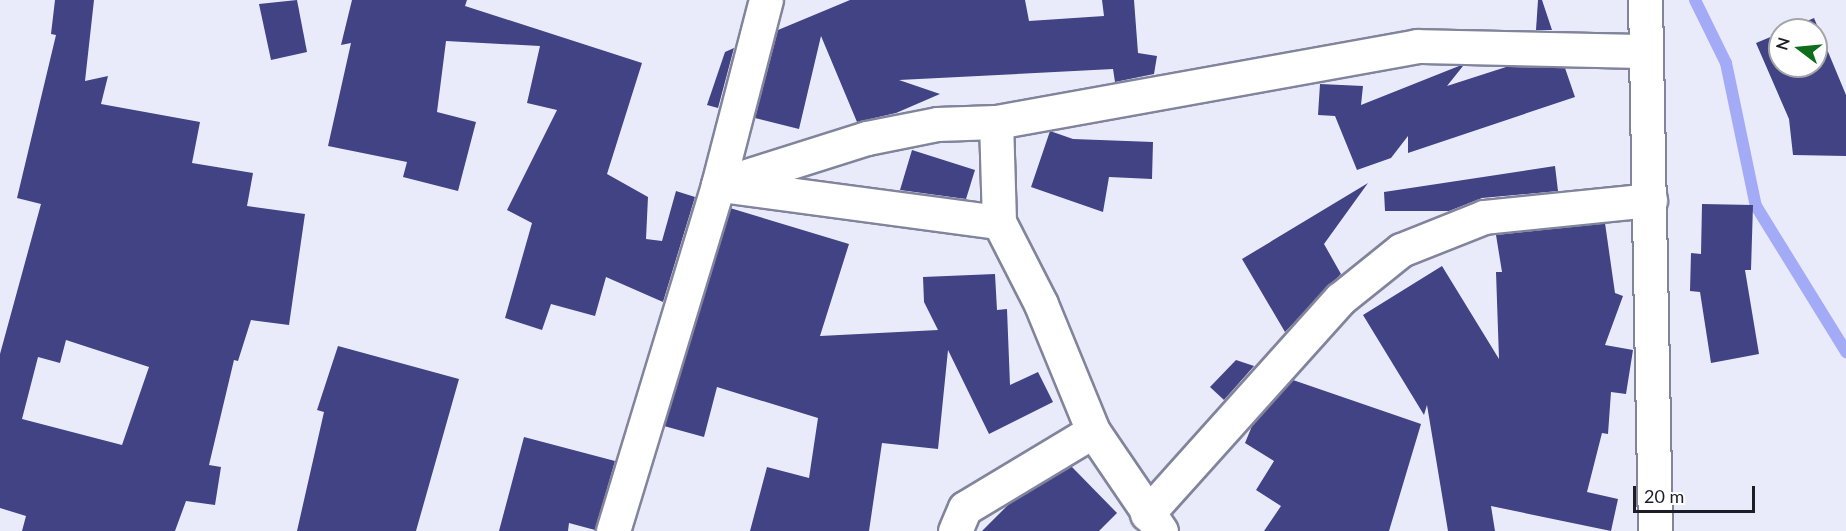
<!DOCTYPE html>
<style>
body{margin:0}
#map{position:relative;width:1846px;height:531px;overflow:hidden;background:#e9ebfb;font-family:Lato,sans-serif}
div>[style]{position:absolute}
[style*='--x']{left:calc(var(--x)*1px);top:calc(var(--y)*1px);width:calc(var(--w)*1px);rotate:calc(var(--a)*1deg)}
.stream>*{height:12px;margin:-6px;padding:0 6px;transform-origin:6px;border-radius:6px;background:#a4abf6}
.building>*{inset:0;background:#414384}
.roads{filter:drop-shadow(2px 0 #81849b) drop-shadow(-2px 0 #81849b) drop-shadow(0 2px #81849b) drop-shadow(0 -2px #81849b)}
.minor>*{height:33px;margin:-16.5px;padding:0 16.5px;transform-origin:16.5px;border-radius:16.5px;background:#fff}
span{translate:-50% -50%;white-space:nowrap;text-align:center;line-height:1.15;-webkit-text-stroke:6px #fff;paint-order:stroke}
.north{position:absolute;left:1768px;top:18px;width:60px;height:60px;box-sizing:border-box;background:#fff;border:2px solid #a4a5a8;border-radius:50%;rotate:286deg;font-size:16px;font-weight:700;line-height:24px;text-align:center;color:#1c1d26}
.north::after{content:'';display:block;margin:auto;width:21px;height:27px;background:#0d6d1a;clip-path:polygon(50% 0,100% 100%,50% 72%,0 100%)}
.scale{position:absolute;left:1633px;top:486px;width:122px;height:27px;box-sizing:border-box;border:3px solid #1c1d26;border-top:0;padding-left:8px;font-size:18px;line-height:21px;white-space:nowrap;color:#1c1d26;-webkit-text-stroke:4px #fff;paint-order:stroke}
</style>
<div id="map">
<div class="stream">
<div style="--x:1695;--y:0;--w:70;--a:63.8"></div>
<div style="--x:1726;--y:63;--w:146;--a:78.2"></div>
<div style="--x:1756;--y:206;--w:172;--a:58.3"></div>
</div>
<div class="building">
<div style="clip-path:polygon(evenodd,55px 0,94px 0,85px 81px,108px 76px,101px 104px,200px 122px,192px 163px,253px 173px,247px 206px,305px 214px,289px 325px,251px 320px,238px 361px,234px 360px,209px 465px,221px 467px,215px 505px,186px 501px,175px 531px,22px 531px,26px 516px,0 508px,0 354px,41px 204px,17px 198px,56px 35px,51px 34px,55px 0,66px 340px,149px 367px,122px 445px,22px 419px,38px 357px,60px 363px,66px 340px)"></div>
<div style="clip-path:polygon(297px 0,307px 52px,271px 60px,259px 4px)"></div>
<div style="clip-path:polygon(352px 0,467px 0,465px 6px,642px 63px,607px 174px,648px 197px,646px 239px,662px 241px,676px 191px,695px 197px,663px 302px,606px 277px,595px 316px,551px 304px,542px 330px,505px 318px,532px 223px,507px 210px,557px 110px,527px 103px,540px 46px,446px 41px,437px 112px,476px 122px,458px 191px,403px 177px,407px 162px,328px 146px,351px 43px,341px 45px)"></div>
<div style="clip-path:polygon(850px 0,1025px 0,1029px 21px,1104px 16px,1102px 0,1134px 0,1138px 53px,1157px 56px,1154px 74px,1115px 82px,1113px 69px,899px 80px,940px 94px,896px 113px,857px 122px,821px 36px,799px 129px,755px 118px,778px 30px)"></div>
<div style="clip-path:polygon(1538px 0,1542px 0,1552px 30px,1536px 30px)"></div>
<div style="clip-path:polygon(1814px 18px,1846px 95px,1846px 156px,1793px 155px,1789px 119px,1756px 43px,1780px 33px,1780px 66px,1816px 66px,1816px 30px,1786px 30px)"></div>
<div style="clip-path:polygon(734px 48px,718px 108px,707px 105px,725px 52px)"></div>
<div style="clip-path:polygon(1459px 66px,1463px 66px,1447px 86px,1506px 67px,1565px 68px,1575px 97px,1408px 153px,1408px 136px,1391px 158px,1357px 170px,1335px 116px,1318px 115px,1320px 84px,1363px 86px,1361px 105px)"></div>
<div style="clip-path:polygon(1050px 131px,1073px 139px,1153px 142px,1152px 179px,1109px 177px,1103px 212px,1031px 187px)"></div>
<div style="clip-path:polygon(912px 150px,975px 170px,966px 199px,900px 190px)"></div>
<div style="clip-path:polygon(1555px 166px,1558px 191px,1482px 198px,1449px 211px,1385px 211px,1384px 192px)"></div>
<div style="clip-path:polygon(1368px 183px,1324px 244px,1341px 274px,1285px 332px,1242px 259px)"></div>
<div style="clip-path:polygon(1702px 204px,1753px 205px,1751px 270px,1745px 270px,1759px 354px,1711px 363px,1700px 292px,1690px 291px,1691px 253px,1701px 254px)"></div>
<div style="clip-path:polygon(730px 208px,849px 244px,820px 336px,938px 330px,924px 302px,923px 277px,995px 274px,997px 310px,1007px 309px,1010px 385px,1038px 372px,1053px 402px,989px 434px,948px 350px,938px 449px,882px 443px,869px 531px,750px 531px,767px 467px,809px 478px,818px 418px,717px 387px,704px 437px,664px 426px)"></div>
<div style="clip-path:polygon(1605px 223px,1615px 293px,1623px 296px,1605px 345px,1633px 350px,1626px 394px,1611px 392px,1608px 434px,1602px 433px,1587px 492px,1618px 499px,1611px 531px,1491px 506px,1495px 531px,1448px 531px,1427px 405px,1424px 415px,1363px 315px,1442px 266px,1499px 359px,1496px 272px,1502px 272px,1496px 235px)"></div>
<div style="clip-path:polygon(338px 346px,459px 379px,416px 531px,297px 531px,324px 412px,317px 410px)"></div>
<div style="clip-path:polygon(1236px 360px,1254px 366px,1224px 400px,1210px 387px)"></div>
<div style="clip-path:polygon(1293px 380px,1421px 424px,1389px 531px,1264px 531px,1281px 506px,1256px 490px,1274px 461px,1245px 443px,1252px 426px)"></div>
<div style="clip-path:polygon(524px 437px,615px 461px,595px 530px,569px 523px,568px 531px,499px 531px)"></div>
<div style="clip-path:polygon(1071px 466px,1117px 513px,1099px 531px,982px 531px,1011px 502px)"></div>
</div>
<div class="roads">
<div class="minor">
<div style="--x:1645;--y:0;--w:531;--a:88.92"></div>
<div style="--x:718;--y:185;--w:156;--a:-17.5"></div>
<div style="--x:867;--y:138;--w:71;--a:-11.3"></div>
<div style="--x:937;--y:124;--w:59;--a:-1.9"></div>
<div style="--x:728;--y:186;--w:273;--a:7.6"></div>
<div style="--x:1147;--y:514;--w:289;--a:-48.1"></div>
<div style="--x:1340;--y:299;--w:78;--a:-38.8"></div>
<div style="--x:1401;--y:250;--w:89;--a:-21.7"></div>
<div style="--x:1484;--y:217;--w:167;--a:-5.8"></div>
<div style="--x:613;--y:531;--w:362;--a:-73.1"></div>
<div style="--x:718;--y:185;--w:191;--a:-75.5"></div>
<div style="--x:955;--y:531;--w:25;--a:-67"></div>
<div style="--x:965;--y:508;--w:149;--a:-31"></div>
<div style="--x:1161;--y:531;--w:121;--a:-124.2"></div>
<div style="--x:1093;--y:431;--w:137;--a:-112.3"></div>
<div style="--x:1041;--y:304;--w:92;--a:-117.1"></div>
<div style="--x:999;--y:222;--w:100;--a:-91.7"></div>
<div style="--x:996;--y:122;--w:428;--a:-10.2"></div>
<div style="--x:1417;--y:46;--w:229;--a:1.3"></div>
</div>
</div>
<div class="north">N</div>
<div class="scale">20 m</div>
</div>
